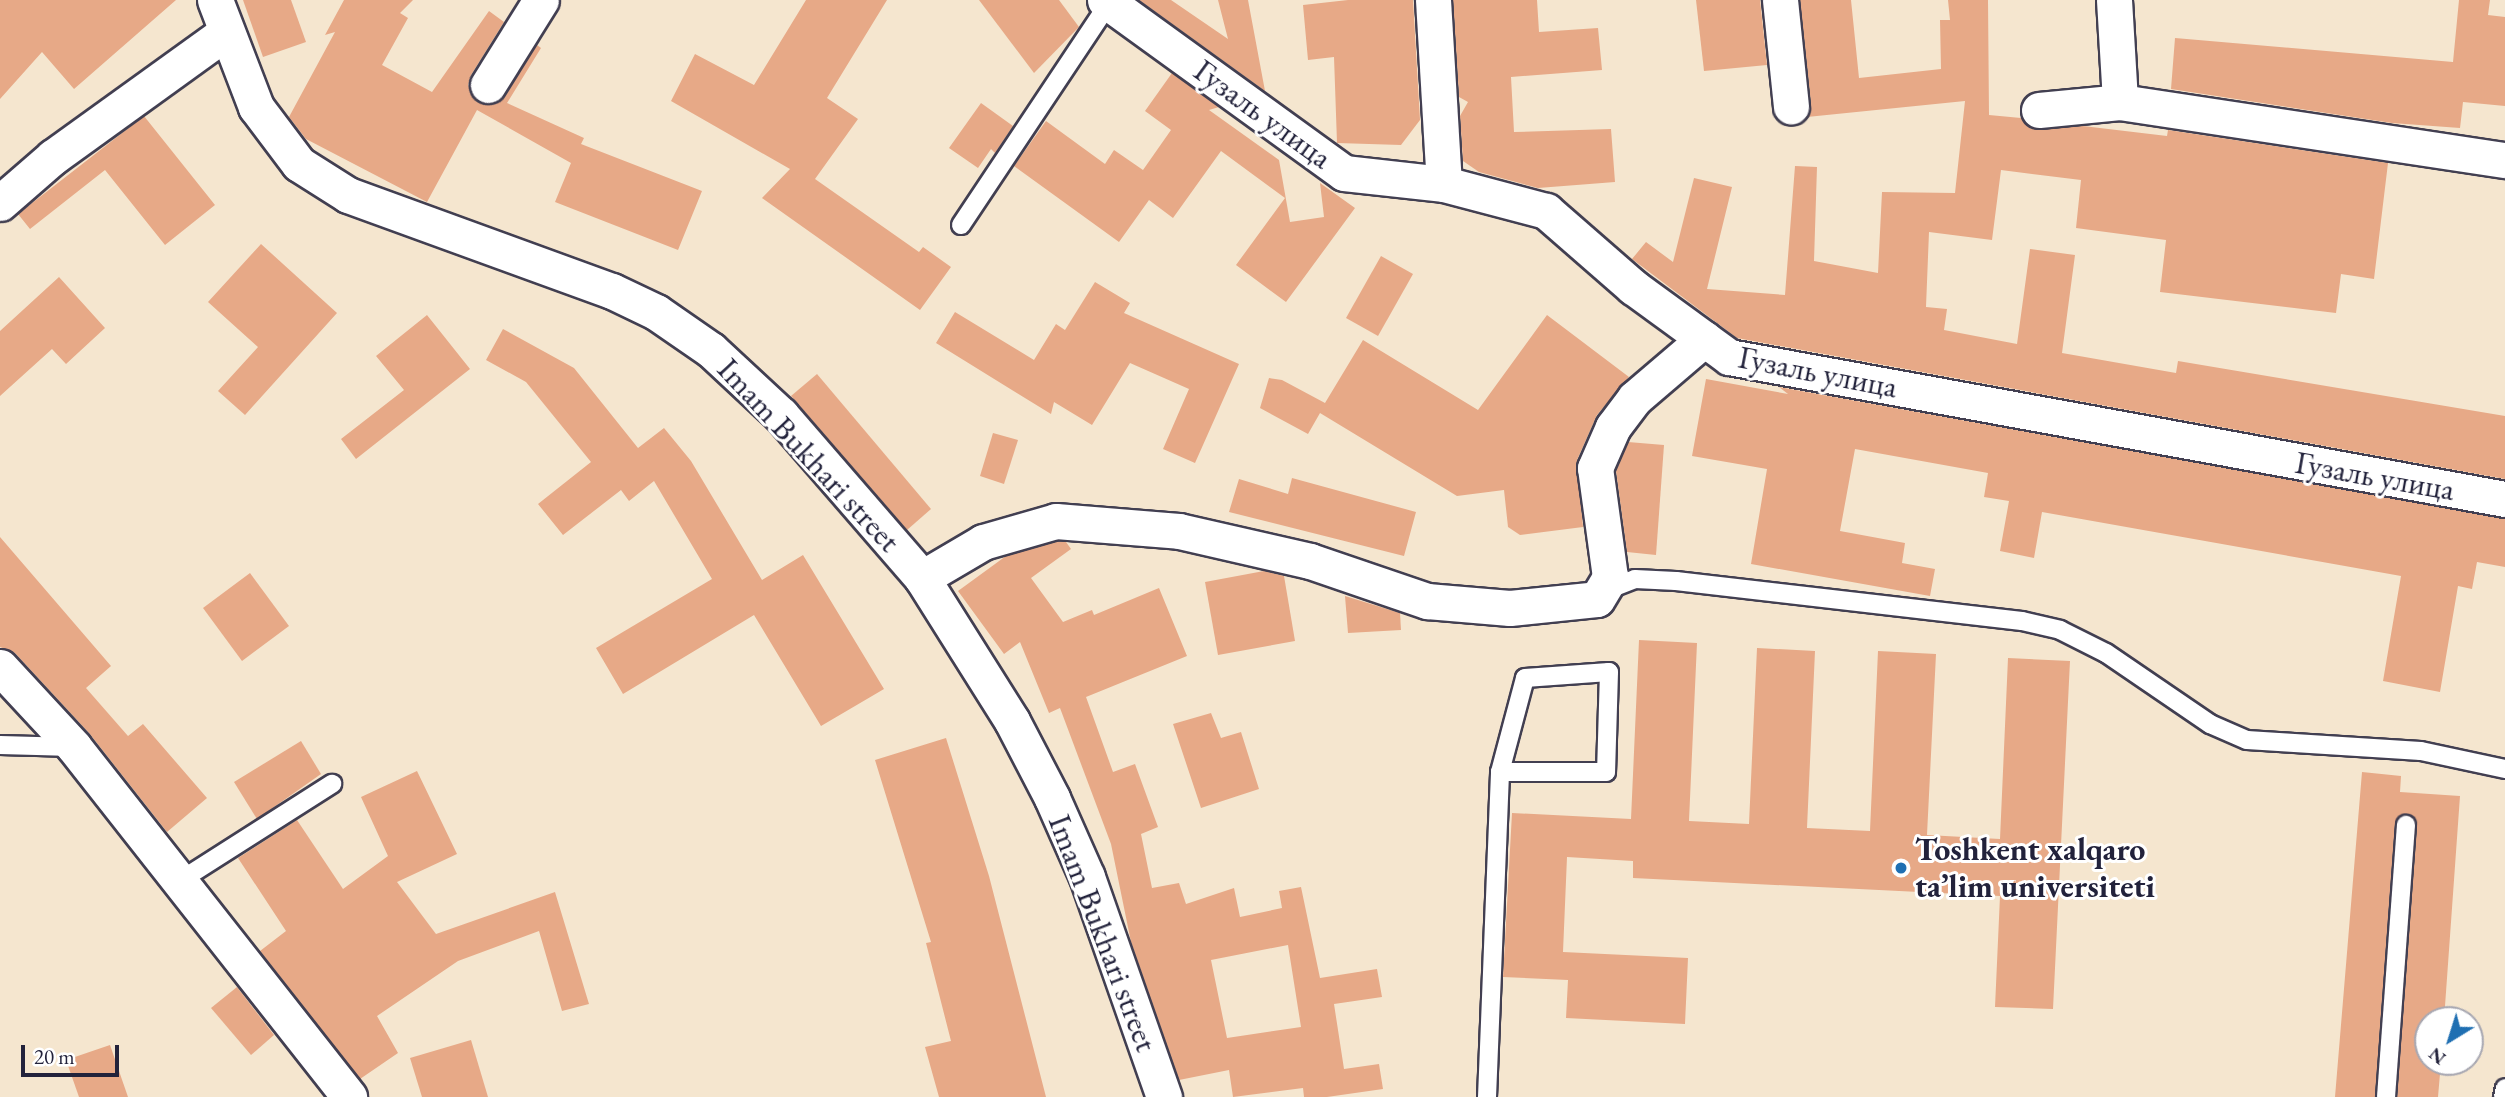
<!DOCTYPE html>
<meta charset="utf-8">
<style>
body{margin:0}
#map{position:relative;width:2505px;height:1097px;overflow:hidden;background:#f5e6cf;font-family:"EB Garamond",serif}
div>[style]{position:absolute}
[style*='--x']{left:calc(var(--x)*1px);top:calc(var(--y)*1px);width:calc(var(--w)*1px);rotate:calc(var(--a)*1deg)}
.building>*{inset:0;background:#e7a987}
.roads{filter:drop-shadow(2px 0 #423f51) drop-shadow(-2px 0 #423f51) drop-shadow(0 2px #423f51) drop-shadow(0 -2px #423f51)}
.service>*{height:18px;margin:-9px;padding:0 9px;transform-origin:9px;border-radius:9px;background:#fff}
.minor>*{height:35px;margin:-17.5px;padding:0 17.5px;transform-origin:17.5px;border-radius:17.5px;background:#fff}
.dots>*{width:19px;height:19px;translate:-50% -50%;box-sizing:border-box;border:4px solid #fff;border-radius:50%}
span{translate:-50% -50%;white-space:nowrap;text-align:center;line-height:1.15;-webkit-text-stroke:6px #fff;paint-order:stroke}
.street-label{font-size:32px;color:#22223b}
.poi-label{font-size:32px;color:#22223b;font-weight:700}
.left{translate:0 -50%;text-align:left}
.north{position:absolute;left:2414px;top:1006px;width:70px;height:70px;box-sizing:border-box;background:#fff;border:2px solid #a7a7b1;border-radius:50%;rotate:218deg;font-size:19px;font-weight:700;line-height:28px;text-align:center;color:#22223b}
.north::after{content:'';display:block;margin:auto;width:24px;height:32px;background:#1f6fb2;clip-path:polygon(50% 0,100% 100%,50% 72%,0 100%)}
.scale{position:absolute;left:21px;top:1045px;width:98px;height:32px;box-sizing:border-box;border:4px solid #22223b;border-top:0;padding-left:9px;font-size:21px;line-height:24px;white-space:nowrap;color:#22223b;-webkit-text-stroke:5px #fff;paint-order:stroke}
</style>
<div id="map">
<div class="building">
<div style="clip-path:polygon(0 0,176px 0,74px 89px,42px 52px,0 99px)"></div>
<div style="clip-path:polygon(243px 0,291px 0,306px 42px,263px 57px)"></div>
<div style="clip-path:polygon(344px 0,413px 0,400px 13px,408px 18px,382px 65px,432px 92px,489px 11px,504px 22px,471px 75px,468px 85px,477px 102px,498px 102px,537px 45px,541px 48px,507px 103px,584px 138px,581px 144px,702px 191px,678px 250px,555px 202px,571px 163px,477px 110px,427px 202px,306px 139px,289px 117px,335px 32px,325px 35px)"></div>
<div style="clip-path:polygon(806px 0,887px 0,827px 98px,858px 119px,815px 179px,919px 252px,923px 247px,951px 267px,920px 310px,762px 198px,790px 169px,671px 101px,695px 54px,754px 85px)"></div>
<div style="clip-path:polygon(979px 0,1059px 0,1079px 27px,1034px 73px)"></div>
<div style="clip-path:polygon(1139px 0,1171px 0,1228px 39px,1218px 0,1248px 0,1265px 91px)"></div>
<div style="clip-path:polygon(1348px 0,1413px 0,1420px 120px,1401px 145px,1337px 143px,1334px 57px,1308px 60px,1303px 5px)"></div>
<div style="clip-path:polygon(1453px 0,1537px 0,1539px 32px,1598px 28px,1602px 70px,1511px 77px,1514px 132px,1611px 129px,1615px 182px,1538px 188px,1479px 172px,1463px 161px,1460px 116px,1468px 102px,1459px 97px)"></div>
<div style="clip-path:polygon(1696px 0,1760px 0,1767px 65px,1704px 71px)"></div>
<div style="clip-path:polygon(1800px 0,1851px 0,1859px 78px,1941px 69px,1940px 20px,1950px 20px,1948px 0,1988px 0,1989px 115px,2021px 118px,2031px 129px,2083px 126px,2167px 136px,2168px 130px,2388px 163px,2374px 279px,2341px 274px,2336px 313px,2160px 292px,2166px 240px,2076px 228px,2081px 180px,2001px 170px,1992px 240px,1929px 232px,1926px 307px,1947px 309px,1944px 330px,2017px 344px,2030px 249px,2075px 255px,2062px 353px,2176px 373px,2178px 361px,2505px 416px,2505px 479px,1737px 338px,1632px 259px,1646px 242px,1673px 262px,1694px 178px,1732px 187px,1707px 289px,1785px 295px,1795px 166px,1817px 167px,1814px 261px,1878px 273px,1882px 192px,1955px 193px,1965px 101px,1807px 117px,1811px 104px)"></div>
<div style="clip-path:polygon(2459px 0,2490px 0,2488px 15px,2505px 17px,2505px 106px,2463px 102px,2460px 128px,2392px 123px,2171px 89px,2175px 38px,2453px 62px)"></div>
<div style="clip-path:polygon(1172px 73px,1219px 107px,1209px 110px,1279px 160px,1290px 222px,1324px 217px,1320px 183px,1355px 208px,1286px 302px,1236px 265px,1285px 198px,1221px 151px,1173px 218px,1149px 200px,1119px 242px,1014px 166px,1046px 121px,1105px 164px,1114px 150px,1143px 170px,1171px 130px,1145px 111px)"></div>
<div style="clip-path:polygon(981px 103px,1013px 126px,995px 153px,991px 149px,978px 168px,949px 148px)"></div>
<div style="clip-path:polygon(144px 116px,215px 205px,165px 245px,105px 170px,30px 229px,18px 214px)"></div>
<div style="clip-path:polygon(261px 244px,337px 313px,245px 415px,218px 391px,258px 347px,208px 302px)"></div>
<div style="clip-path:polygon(1381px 256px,1413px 274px,1378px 336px,1346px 318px)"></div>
<div style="clip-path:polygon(59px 277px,105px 328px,66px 364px,52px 349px,0 396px,0 331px)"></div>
<div style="clip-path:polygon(1095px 282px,1130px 303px,1124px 313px,1239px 364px,1195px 463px,1163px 449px,1189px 389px,1130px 363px,1092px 425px,1054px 402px,1051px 414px,936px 343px,955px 312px,1034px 360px,1056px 324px,1065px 330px)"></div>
<div style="clip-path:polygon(427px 315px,470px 369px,356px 459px,341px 439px,404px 390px,376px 356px)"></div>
<div style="clip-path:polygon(1547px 315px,1629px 377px,1597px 415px,1577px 460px,1583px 527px,1520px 535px,1508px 527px,1504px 490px,1457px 496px,1320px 413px,1308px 434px,1260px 408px,1269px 378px,1282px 380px,1325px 403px,1363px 340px,1478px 410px)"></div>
<div style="clip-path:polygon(503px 329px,574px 368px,638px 448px,664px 428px,691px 461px,762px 580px,803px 555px,884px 689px,821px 726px,754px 615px,623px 694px,596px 648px,712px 579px,654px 481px,629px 501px,621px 490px,563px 535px,538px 504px,591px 462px,526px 382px,486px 360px)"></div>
<div style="clip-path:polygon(817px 374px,931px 509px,907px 530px,791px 396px)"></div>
<div style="clip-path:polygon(1706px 379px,1788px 394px,1779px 387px,2505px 519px,2505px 567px,2477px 562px,2472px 589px,2458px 586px,2440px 692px,2383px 681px,2401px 576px,2042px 512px,2034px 558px,2000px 551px,2009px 501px,1984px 497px,1988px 473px,1855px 449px,1840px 531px,1905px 543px,1902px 563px,1935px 569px,1930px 596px,1751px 564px,1767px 469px,1692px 456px)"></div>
<div style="clip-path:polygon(993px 433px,1018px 440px,1004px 484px,980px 476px)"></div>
<div style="clip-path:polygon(1628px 442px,1664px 445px,1656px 555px,1627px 552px,1616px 471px)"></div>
<div style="clip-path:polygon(1292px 478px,1416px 512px,1404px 556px,1229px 512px,1239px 479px,1288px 494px)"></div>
<div style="clip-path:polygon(0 537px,111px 666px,86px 688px,128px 736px,143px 724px,207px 798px,167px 832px,89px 733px,15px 653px,0 647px)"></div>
<div style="clip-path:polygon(evenodd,1058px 541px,1066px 542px,1071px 549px,1031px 578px,1063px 622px,1092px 610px,1094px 615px,1159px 588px,1187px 656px,1086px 697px,1113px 772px,1135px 764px,1158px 827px,1141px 834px,1152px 888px,1179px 883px,1186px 904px,1234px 888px,1240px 917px,1282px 908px,1279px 891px,1301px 887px,1320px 978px,1377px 969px,1382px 997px,1334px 1004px,1344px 1069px,1379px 1064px,1383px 1089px,1327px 1097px,1304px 1097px,1303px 1088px,1233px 1097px,1229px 1070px,1179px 1080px,1131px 942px,1111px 844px,1060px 708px,1049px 713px,1020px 642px,1004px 654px,958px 591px,1006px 556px,1058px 541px,1288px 945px,1301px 1027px,1227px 1038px,1211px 960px,1288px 945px)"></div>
<div style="clip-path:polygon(1264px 571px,1284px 576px,1295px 641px,1218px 655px,1205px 582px)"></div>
<div style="clip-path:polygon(250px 573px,289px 626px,242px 661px,203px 608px)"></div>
<div style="clip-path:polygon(1345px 596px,1400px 613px,1401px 630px,1348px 633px)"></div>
<div style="clip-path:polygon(1639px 640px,1697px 643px,1689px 821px,1749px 824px,1757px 648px,1815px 651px,1807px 828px,1870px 831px,1878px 651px,1936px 654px,1927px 835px,2000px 839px,2008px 658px,2070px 661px,2053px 1009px,1995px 1007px,2000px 896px,1633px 878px,1633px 861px,1567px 857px,1563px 952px,1688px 958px,1685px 1024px,1566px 1018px,1568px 980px,1503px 977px,1512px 813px,1631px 819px)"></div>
<div style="clip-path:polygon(1211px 713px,1221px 738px,1241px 732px,1259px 789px,1201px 808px,1173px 724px)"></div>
<div style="clip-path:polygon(946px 738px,989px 876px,1046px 1097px,939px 1097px,925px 1047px,951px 1041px,926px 943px,931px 942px,875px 760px)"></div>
<div style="clip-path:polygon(301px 741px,321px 774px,257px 819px,234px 782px)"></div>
<div style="clip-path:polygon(417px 771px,457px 854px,397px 882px,436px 934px,555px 892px,589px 1004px,562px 1011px,539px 931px,458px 961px,377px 1016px,398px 1053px,360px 1079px,260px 951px,286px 931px,238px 858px,297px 820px,343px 889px,388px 856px,361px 797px)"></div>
<div style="clip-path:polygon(2362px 772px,2401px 776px,2400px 792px,2460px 796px,2444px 1020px,2428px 1020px,2428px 1062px,2441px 1062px,2438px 1097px,2397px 1097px,2417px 826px,2406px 814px,2395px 824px,2375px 1097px,2335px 1097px)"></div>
<div style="clip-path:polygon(237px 987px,274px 1035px,251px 1055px,211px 1008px)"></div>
<div style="clip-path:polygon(471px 1040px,488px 1097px,422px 1097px,410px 1058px)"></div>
<div style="clip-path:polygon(110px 1045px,128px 1097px,79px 1097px,66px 1060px)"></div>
</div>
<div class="roads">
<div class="service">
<div style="--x:961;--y:225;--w:267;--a:-56.3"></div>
<div style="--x:1604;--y:591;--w:33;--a:-21"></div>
<div style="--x:1635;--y:579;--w:41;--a:2.8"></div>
<div style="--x:1676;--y:581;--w:348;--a:6.6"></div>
<div style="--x:2022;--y:621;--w:39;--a:13"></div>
<div style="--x:2060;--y:630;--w:51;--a:26.6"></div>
<div style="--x:2106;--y:653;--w:126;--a:34.3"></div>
<div style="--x:2210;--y:724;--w:40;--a:23.4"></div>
<div style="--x:2247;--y:740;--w:174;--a:3.6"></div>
<div style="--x:2421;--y:751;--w:86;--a:12.1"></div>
<div style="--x:0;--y:745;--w:73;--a:1.6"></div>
<div style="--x:178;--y:882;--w:183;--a:-32.5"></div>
<div style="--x:1487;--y:1097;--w:325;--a:-87.7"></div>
<div style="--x:1500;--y:772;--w:97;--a:-75.1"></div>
<div style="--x:1525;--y:678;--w:84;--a:-4.1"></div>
<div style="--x:1609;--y:672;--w:100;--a:91.7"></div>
<div style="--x:1606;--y:772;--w:106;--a:180"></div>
<div style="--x:2386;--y:1097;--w:273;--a:-85.8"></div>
<div style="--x:2503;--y:1097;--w:9;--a:-77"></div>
</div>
<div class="minor">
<div style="--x:215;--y:0;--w:115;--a:69"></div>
<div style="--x:256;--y:107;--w:71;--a:53"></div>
<div style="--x:299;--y:164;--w:58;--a:32.3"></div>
<div style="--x:348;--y:195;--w:281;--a:20"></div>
<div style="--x:612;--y:291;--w:49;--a:25.5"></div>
<div style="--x:656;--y:312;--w:67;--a:34.6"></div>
<div style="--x:711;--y:350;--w:96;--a:42.9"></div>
<div style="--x:781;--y:415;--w:216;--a:49.1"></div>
<div style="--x:922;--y:578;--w:169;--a:57.8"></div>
<div style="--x:1012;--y:721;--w:87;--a:62.5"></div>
<div style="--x:1052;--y:798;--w:86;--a:66.1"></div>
<div style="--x:1087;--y:877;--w:233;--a:70.7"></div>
<div style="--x:1105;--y:0;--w:295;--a:35.9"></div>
<div style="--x:1344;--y:173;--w:101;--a:6.3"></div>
<div style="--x:1444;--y:184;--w:106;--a:14.8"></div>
<div style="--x:1546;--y:211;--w:116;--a:41.1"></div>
<div style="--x:1633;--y:287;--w:119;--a:36.1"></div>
<div style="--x:1729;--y:357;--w:789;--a:10.37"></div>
<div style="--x:1433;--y:0;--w:184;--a:86.6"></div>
<div style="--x:1780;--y:0;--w:107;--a:84.1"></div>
<div style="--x:2114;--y:0;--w:102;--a:86.6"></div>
<div style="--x:488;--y:85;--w:100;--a:-58.1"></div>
<div style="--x:2039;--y:110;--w:81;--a:-5.6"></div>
<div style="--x:2120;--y:102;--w:389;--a:8.6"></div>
<div style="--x:0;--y:203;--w:70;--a:-41"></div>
<div style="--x:53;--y:157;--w:213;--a:-35.8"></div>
<div style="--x:922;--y:578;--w:71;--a:-30.5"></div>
<div style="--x:983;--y:542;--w:76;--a:-16"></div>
<div style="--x:1056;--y:521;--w:123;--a:4.6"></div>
<div style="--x:1179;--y:531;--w:134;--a:12.9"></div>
<div style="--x:1310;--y:561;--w:124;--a:18.9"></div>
<div style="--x:1427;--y:601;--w:83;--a:4.8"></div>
<div style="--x:1510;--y:608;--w:87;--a:-5.9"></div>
<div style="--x:1597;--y:599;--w:26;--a:-59"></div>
<div style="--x:1610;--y:577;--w:110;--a:-97.8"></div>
<div style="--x:1595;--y:468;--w:45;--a:-66.3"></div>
<div style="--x:1613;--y:427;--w:36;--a:-53"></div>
<div style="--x:1635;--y:398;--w:91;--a:-40.5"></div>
<div style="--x:0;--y:667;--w:109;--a:47.2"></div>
<div style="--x:74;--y:747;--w:445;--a:51.8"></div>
</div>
</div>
<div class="dots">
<div style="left:1901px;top:868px;background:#1f6fb2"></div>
</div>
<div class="street-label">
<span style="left:1263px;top:114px;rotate:36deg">Гузаль улица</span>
<span style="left:1818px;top:372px;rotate:11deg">Гузаль улица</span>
<span style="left:809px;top:455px;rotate:47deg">Imam Bukhari street</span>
<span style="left:2375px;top:476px;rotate:10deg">Гузаль улица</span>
<span style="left:1103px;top:933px;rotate:69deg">Imam Bukhari street</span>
</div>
<div class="poi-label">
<span class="left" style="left:1915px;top:868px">Toshkent xalqaro<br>ta’lim universiteti</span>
</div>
<div class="north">N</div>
<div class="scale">20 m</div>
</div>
